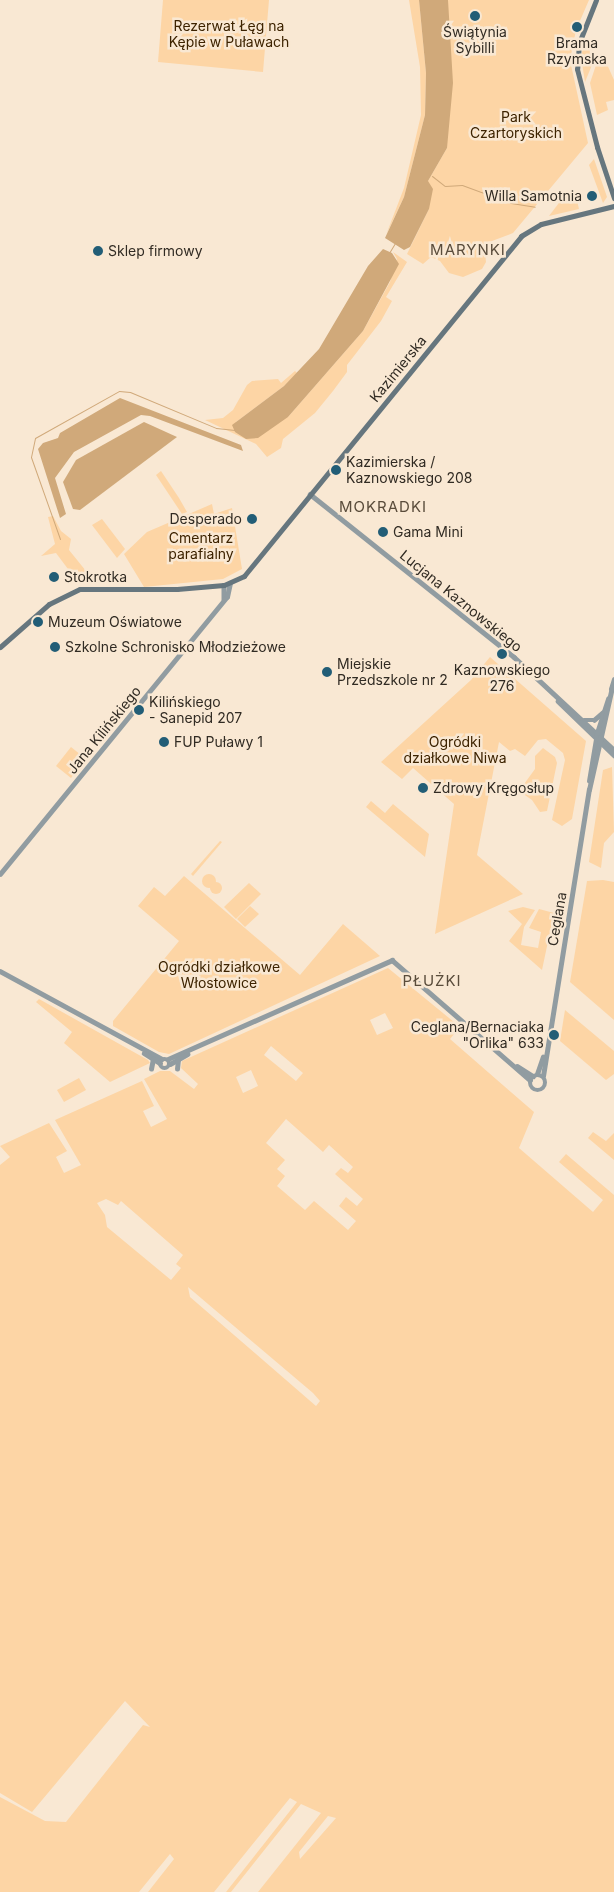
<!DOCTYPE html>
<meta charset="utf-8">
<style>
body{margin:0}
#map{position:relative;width:614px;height:1892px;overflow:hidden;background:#f9e8d3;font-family:Inter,sans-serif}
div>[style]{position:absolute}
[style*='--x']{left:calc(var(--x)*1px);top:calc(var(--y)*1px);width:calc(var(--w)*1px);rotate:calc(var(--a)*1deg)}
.green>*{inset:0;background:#fdd5a5}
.round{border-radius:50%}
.water>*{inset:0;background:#d0a97a}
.stream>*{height:1px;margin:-0.5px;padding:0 0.5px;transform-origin:0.5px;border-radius:0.5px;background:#d0a97a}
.tertiary>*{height:4.5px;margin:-2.25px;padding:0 2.25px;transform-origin:2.25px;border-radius:2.25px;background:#919ca1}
.tertiary>.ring{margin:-2.25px;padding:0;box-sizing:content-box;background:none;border:4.5px solid #919ca1;border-radius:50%}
.secondary>*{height:5px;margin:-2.5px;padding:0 2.5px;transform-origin:2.5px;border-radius:2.5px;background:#66767e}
.dots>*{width:14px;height:14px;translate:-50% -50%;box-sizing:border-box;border:2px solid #f9e8d3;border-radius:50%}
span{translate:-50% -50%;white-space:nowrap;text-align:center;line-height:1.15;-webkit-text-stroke:5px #f9e8d3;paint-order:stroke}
.park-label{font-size:14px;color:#3d2300}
.poi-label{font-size:14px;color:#312b23}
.right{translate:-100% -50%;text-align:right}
.left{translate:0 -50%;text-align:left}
.street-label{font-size:14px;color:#312b23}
.neighbourhood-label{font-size:15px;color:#5a4c3b;letter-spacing:1px}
</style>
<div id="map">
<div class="green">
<div style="clip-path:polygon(163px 0,269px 0,263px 72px,158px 62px)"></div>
<div style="clip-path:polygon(409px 0,419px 0,426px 73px,425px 115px,404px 197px,386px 235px,404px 188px,421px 115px,420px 67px)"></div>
<div style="clip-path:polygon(445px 0,589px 0,576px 30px,570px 60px,588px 143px,513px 233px,484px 244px,486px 262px,482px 269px,463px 277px,449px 273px,440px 261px,431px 257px,423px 264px,407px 254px,429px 209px,428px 181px,447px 148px)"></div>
<div style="clip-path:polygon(585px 39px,594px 60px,585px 82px,581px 57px)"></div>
<div style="clip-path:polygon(598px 59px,606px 62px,614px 80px,614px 100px,606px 102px,608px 110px,597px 115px,590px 83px)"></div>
<div style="clip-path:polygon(594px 159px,607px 197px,603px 203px,589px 165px)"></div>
<div style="clip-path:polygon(568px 191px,576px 196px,579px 209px,549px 216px)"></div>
<div style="clip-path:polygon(393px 252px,407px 262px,386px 297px,392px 301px,381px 321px,347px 365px,347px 372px,333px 391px,315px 413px,283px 439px,281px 448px,267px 457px,256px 444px,205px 420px,223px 418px,233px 410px,247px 385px,252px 381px,278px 379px,281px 383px,295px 371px,297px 373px,284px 386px,236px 422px,288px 417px,363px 331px,390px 282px,397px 259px)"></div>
<div style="clip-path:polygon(161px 471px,179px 498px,187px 512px,182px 514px,156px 475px)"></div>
<div style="clip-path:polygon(212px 504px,214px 514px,232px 508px,242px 569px,223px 579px,144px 587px,124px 554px,147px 532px)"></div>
<div style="clip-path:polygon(53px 516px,61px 531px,71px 539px,69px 550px,86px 571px,74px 577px,56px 553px,41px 556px,55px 544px,48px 517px)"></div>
<div style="clip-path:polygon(102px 519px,125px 549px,117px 558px,92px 525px)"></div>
<div style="clip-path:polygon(490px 657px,586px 741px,572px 819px,562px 826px,552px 820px,565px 760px,563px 753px,546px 739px,538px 740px,525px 756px,515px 749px,510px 751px,499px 742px,477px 855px,523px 894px,435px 934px,454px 804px,413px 768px,402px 779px,381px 762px,471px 680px)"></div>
<div style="clip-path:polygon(71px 747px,86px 759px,71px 778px,56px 766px)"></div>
<div style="clip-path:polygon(543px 748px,555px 757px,557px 763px,547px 811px,540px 812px,532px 800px,519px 791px,535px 769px,535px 756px)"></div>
<div style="clip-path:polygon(612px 767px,614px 832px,604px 843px,601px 868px,589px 862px,603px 770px)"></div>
<div style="clip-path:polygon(371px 801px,385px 813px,393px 804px,429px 834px,425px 857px,366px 807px)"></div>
<div style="clip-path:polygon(220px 841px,222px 842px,193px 876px,191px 874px)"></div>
<div class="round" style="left:202px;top:874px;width:14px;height:14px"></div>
<div style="clip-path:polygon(184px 876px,300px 975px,343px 924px,380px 956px,169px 1054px,159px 1052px,113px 1026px,113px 1021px,179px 941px,138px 906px,154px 887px,165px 896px)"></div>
<div style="clip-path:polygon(603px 880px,614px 882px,614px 1020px,570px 982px,587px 881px)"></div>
<div class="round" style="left:210px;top:882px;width:12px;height:12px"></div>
<div style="clip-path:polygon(249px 883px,261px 894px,236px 919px,224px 907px)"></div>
<div style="clip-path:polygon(250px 906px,259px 914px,245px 927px,237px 919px)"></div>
<div style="clip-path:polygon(523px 907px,535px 910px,524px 927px,521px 945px,538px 948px,541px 932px,529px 928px,539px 909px,554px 913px,542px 970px,509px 941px,522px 924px,508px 911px)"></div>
<div style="clip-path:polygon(evenodd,388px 968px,460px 1027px,450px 1039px,534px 1112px,519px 1148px,593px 1212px,603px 1200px,559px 1162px,566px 1154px,614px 1195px,614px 1892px,258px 1892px,321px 1813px,301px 1804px,231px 1892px,226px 1892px,297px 1802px,290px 1798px,214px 1892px,148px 1892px,174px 1859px,170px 1854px,139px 1892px,0 1892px,0 1797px,45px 1821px,66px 1822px,143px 1725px,150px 1727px,125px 1701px,32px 1812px,0 1793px,0 1165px,10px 1157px,0 1146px,49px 1123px,67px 1151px,56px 1157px,64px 1173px,81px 1165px,55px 1120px,142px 1081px,154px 1106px,143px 1111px,151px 1127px,167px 1119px,144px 1079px,160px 1071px,170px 1071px,194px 1089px,198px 1084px,181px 1068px,182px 1061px,388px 968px,385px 1013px,393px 1028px,377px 1035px,370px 1020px,385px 1013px,388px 968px,271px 1046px,303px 1073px,296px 1081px,264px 1055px,271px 1046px,388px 968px,251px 1070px,258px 1086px,243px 1093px,236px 1077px,251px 1070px,388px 968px,286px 1119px,323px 1152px,329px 1145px,353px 1167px,348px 1173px,341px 1168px,335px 1174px,363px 1199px,357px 1206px,346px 1197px,339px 1206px,356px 1221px,348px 1230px,314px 1201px,305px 1210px,277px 1186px,285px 1176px,277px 1169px,285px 1160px,266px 1143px,286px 1119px,388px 968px,106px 1199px,118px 1205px,121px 1201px,183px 1255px,176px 1264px,181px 1268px,171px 1280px,107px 1227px,105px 1215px,97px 1203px,106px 1199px,388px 968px,188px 1287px,313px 1393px,320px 1401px,316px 1406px,190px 1297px,188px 1287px,388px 968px,328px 1816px,336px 1818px,300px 1859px,299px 1852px,328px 1816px)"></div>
<div style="clip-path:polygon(39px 999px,148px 1060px,150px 1063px,110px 1082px,64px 1043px,72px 1032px,36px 1002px)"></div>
<div style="clip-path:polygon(565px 1010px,614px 1051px,614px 1074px,606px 1080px,560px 1041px)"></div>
<div style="clip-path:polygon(79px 1078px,86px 1090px,64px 1102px,57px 1090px)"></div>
<div style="clip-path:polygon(593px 1132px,606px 1141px,614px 1133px,614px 1160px,588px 1138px)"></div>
</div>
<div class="water">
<div style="clip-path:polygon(419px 0,448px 0,453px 83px,447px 148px,428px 181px,433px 189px,429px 209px,410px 247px,404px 250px,385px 238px,404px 197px,425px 115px,426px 73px)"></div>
<div style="clip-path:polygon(383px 249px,392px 253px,399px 264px,363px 331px,288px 417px,258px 438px,246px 439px,235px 432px,232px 425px,284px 386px,319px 349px,368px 266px)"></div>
<div style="clip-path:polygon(120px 398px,241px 445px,243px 451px,150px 416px,141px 415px,74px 452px,55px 478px,66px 514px,60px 518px,38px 449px,43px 443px,58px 438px,60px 433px)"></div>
<div style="clip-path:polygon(144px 422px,177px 437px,80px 510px,73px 509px,63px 482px,76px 460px)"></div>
</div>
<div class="stream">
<div style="--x:432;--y:176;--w:16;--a:38"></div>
<div style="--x:445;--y:186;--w:17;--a:-3"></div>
<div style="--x:462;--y:185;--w:52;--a:20.2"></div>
<div style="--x:511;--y:203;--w:24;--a:9"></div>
<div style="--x:389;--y:253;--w:12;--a:-59"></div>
<div style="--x:60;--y:539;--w:87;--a:-109.5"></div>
<div style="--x:31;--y:457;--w:19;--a:-78"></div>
<div style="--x:35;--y:438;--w:96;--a:-29.2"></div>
<div style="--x:119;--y:391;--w:11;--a:5"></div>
<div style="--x:130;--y:392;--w:93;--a:22.7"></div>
<div style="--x:216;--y:428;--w:19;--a:6"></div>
</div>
<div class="tertiary">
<div style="--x:310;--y:494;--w:261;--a:38.6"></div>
<div style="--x:514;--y:657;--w:137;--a:42.9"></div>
<div style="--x:224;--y:585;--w:14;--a:90"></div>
<div style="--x:611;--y:689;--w:10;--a:-73"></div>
<div style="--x:558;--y:701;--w:78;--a:44"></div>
<div style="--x:584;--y:720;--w:10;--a:0"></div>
<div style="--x:594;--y:720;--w:11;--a:-41"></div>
<div style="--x:589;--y:781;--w:49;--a:-80.5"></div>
<div style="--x:597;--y:733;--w:36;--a:-72"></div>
<div style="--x:0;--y:874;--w:358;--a:-50.7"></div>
<div style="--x:227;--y:597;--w:14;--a:-78"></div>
<div style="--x:0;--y:971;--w:184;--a:28.5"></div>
<div style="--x:144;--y:1053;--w:19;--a:32"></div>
<div class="ring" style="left:160px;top:1059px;width:5.5px;height:5.5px"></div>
<div style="--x:168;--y:1059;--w:245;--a:-23.8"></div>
<div style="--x:392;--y:960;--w:183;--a:41"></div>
<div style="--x:170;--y:1064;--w:20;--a:-30"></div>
<div style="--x:517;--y:1066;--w:19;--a:32"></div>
<div style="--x:151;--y:1069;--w:10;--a:-79"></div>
<div style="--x:177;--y:1069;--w:9;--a:-84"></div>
<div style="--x:537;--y:1074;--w:18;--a:-71"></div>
<div class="ring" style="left:530px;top:1075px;width:11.5px;height:11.5px"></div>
<div style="--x:543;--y:1076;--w:290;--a:-80.9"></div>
<div style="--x:589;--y:790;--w:106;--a:-77.4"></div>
</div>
<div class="secondary">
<div style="--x:596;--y:0;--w:46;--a:111.6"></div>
<div style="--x:579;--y:43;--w:26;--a:94"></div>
<div style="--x:577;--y:69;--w:81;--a:75.6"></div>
<div style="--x:597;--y:147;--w:54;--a:71.6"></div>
<div style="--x:0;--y:647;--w:65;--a:-41.3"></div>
<div style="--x:49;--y:604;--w:34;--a:-26"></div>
<div style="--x:80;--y:589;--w:97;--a:0"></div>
<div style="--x:177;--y:589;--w:47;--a:-4.9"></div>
<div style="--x:224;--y:585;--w:22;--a:-24"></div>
<div style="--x:244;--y:576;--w:439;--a:-50.8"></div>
<div style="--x:521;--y:236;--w:23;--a:-31"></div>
<div style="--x:541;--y:224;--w:75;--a:-13.9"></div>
</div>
<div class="dots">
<div style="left:475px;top:16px;background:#225d76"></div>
<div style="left:577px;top:27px;background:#225d76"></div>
<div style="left:592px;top:196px;background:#225d76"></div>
<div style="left:98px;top:251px;background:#225d76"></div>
<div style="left:336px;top:470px;background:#225d76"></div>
<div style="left:252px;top:519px;background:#225d76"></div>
<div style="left:383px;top:532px;background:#225d76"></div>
<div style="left:54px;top:577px;background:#225d76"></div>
<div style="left:38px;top:622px;background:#225d76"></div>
<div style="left:55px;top:647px;background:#225d76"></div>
<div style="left:502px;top:654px;background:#225d76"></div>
<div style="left:327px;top:672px;background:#225d76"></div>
<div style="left:139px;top:710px;background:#225d76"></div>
<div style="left:164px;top:742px;background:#225d76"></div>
<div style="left:423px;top:788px;background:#225d76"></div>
<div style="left:554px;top:1035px;background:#225d76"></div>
</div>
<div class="park-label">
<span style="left:229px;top:34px">Rezerwat Łęg na<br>Kępie w Puławach</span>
<span style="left:516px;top:125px">Park<br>Czartoryskich</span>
<span style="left:201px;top:546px">Cmentarz<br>parafialny</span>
<span style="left:455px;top:750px">Ogródki<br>działkowe Niwa</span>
<span style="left:219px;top:975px">Ogródki działkowe<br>Włostowice</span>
</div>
<div class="poi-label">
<span style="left:475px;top:40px">Świątynia<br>Sybilli</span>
<span style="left:577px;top:51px">Brama<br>Rzymska</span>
<span class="right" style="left:582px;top:196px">Willa Samotnia</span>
<span class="left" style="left:108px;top:251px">Sklep firmowy</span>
<span class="left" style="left:346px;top:470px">Kazimierska /<br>Kaznowskiego 208</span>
<span class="right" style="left:242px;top:519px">Desperado</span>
<span class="left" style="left:393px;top:532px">Gama Mini</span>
<span class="left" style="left:64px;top:577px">Stokrotka</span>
<span class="left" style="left:48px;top:622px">Muzeum Oświatowe</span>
<span class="left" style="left:65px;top:647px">Szkolne Schronisko Młodzieżowe</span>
<span class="left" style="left:337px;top:672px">Miejskie<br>Przedszkole nr 2</span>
<span style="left:502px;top:678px">Kaznowskiego<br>276</span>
<span class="left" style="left:149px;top:710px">Kilińskiego<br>- Sanepid 207</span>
<span class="left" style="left:174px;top:742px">FUP Puławy 1</span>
<span class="left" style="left:433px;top:788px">Zdrowy Kręgosłup</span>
<span class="right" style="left:544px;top:1035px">Ceglana/Bernaciaka<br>"Orlika" 633</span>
</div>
<div class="street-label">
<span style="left:398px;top:369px;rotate:-51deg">Kazimierska</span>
<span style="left:461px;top:601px;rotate:39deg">Lucjana Kaznowskiego</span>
<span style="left:104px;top:730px;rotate:-51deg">Jana Kilińskiego</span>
<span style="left:557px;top:919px;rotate:-80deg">Ceglana</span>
</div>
<div class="neighbourhood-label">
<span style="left:468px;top:250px">MARYNKI</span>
<span style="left:383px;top:507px">MOKRADKI</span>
<span style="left:432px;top:981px">PŁUŻKI</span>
</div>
</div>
